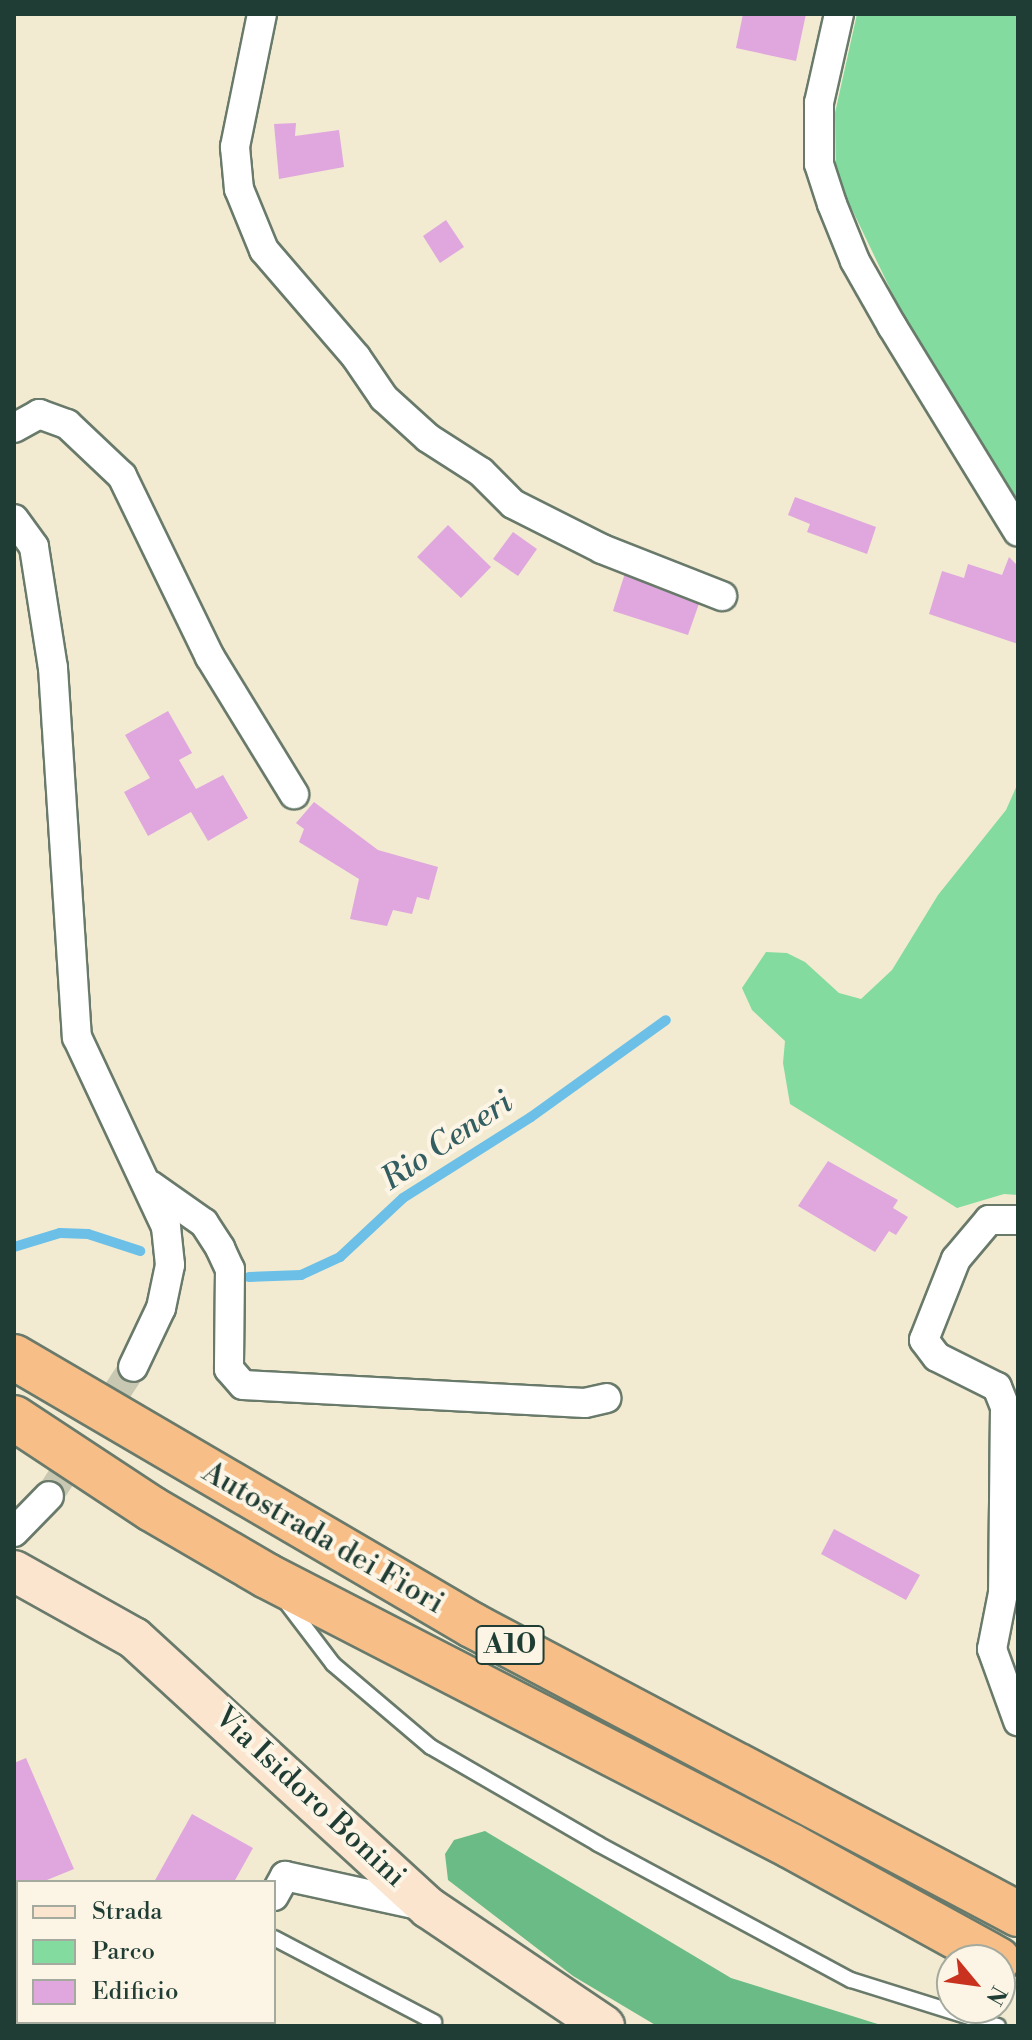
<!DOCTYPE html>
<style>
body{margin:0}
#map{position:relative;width:1032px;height:2040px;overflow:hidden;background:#f2ebd1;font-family:"Libre Bodoni",serif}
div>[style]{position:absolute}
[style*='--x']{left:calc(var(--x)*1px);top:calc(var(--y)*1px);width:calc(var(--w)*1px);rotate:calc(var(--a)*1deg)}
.green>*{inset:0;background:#83dba0}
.forest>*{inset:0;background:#6abb86}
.stream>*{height:10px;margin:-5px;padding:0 5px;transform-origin:5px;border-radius:5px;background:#6cc0e8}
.building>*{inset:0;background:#dfa7de}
.street-tunnel>*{height:28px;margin-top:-14px;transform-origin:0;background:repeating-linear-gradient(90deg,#c8c8b2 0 28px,transparent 0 42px)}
.roads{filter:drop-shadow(2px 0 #697a6b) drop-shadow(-2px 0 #697a6b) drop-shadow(0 2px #697a6b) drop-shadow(0 -2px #697a6b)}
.lane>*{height:14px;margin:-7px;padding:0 7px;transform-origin:7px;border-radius:7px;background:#fff}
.street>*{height:28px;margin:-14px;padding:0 14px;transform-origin:14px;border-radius:14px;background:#fff}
.secondary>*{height:40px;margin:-20px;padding:0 20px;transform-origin:20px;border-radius:20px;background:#fce5cf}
.highway>*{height:44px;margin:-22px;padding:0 22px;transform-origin:22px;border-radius:22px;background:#f7be88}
span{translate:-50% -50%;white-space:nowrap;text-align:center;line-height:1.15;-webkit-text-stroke:8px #fcf5e5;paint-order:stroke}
.shield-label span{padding:2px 6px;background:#fcf5e5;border:2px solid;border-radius:6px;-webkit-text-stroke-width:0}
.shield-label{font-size:28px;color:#1f3d34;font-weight:700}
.street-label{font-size:30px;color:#1f3d34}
.water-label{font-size:32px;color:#325e61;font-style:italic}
.frame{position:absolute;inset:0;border:16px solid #1f3d34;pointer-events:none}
.legend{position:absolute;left:16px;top:1880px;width:260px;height:144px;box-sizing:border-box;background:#fcf5e5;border:2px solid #a4ab9e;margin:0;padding:10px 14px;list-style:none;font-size:24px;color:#1f3d34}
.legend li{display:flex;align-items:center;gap:16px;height:40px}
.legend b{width:40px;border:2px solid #a4ab9e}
.north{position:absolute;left:936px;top:1944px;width:80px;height:80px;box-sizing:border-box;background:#fcf5e5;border:2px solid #a4ab9e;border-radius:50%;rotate:119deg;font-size:22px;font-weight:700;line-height:32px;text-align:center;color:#1f3d34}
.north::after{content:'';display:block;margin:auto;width:28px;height:36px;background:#c8321e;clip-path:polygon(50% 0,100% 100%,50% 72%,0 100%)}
</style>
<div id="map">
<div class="green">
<div style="clip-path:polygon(857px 14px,1018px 14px,1018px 503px,907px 324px,836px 176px,835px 113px)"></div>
<div style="clip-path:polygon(1018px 783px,1018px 1195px,1004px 1194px,957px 1208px,790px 1104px,783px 1063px,785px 1041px,752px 1010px,742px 988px,766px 952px,787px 953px,805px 962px,839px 993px,861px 999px,892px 970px,938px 895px,1006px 810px)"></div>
</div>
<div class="forest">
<div style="clip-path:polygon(485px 1831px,731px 1978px,884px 2026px,657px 2026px,573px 1976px,448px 1880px,445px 1854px,454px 1840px)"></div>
</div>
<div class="stream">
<div style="--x:14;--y:1247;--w:48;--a:-16.9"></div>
<div style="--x:60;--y:1233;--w:28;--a:2"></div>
<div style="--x:88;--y:1234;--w:55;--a:18.1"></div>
<div style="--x:249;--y:1277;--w:52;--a:-2.2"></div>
<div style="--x:301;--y:1275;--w:43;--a:-24.8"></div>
<div style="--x:340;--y:1257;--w:86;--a:-43.1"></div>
<div style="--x:403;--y:1198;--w:151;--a:-32.3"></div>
<div style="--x:531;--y:1117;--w:166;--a:-35.7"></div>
</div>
<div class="building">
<div style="clip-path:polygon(743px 14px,806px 14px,796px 61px,736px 48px)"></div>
<div style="clip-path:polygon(296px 123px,295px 136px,339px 130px,344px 167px,279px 179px,274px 124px)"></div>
<div style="clip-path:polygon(446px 220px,464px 247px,440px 263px,423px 236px)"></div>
<div style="clip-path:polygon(795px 497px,876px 527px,867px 554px,807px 532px,810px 524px,788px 515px)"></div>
<div style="clip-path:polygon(448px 525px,491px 567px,461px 598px,417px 557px)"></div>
<div style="clip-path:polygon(513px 532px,537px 549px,518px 576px,493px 559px)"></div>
<div style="clip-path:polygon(1009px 557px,1018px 566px,1018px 644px,929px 614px,942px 571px,964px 578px,968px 564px,1002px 575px)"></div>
<div style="clip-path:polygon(625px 573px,701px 598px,688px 635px,613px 611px)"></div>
<div style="clip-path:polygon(168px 711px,192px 753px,179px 760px,196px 789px,223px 775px,248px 818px,208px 841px,191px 812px,148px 836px,124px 792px,150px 778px,125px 735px)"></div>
<div style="clip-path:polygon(314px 802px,378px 850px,438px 867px,429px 900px,417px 897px,412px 914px,393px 910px,387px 926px,350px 919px,359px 879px,299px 842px,304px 829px,296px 823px)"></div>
<div style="clip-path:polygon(828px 1161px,898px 1200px,893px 1208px,908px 1217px,896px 1235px,889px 1231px,875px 1252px,798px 1206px)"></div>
<div style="clip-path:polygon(834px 1529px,920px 1575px,906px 1600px,821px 1554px)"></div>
<div style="clip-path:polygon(26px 1758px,74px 1869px,42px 1882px,18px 1882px,14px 1894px,14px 1763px)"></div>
<div style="clip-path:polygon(192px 1814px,253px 1848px,234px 1882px,154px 1882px)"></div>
<div style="clip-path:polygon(67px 2022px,149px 2022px,65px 2026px)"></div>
<div style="clip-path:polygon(257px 2022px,272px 2022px,279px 2026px,255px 2026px)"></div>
</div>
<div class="street-tunnel">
<div style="--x:49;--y:1496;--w:154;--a:-56.9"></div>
</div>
<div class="roads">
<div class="lane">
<div style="--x:286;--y:1602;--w:78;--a:52.8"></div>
<div style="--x:333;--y:1664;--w:128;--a:40.3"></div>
<div style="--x:431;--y:1747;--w:193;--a:30.1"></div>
<div style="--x:598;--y:1844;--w:287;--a:28.3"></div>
<div style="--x:851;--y:1980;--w:154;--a:17.4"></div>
<div style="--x:274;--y:1938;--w:181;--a:27.7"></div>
</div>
<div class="street">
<div style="--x:262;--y:14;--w:136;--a:101.5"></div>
<div style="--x:235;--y:147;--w:42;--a:84.6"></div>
<div style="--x:239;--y:189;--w:66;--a:67.7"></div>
<div style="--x:264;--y:250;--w:141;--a:49.3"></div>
<div style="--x:356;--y:357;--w:50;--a:55.7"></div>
<div style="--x:384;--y:398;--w:59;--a:42.3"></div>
<div style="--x:428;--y:438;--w:63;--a:32.7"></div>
<div style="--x:481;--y:472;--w:45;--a:45"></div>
<div style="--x:513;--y:504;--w:100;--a:26.8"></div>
<div style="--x:602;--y:549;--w:129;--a:21.4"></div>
<div style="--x:839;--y:14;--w:91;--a:102.7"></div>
<div style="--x:819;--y:103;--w:61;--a:90"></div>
<div style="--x:819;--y:164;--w:42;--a:72"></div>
<div style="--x:832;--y:204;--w:61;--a:68"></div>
<div style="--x:855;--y:261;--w:75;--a:60.4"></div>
<div style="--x:892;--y:326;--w:241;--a:58.5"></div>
<div style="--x:14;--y:428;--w:29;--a:-29"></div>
<div style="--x:39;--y:414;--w:30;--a:20"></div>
<div style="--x:67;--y:424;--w:76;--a:43.4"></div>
<div style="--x:122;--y:476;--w:201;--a:64.1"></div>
<div style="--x:210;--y:657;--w:161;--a:58.5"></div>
<div style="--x:14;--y:519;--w:34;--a:54"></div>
<div style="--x:34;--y:547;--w:122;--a:81.1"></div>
<div style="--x:53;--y:668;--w:370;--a:86.3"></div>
<div style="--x:77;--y:1037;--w:210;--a:64.9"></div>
<div style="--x:166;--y:1227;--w:38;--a:84"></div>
<div style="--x:170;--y:1265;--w:44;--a:101.8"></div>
<div style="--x:161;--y:1308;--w:65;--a:115.4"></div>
<div style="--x:150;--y:1185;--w:66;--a:35.1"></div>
<div style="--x:204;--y:1223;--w:30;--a:57"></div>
<div style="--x:220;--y:1248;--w:23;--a:65"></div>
<div style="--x:230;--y:1269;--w:100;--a:90.6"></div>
<div style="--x:229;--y:1369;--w:21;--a:49"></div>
<div style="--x:243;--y:1385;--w:342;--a:3"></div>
<div style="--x:585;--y:1403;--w:22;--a:-13"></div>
<div style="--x:1018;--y:1220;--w:29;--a:180"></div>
<div style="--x:989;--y:1220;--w:51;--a:130.2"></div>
<div style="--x:956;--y:1259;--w:87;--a:111.6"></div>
<div style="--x:924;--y:1340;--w:21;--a:53"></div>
<div style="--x:937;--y:1357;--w:67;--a:26.6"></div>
<div style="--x:997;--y:1387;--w:22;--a:68"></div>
<div style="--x:1005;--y:1407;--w:186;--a:90.6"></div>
<div style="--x:1003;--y:1593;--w:57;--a:101.1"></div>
<div style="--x:992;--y:1649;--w:77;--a:70.1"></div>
<div style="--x:14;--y:1532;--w:50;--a:-45.8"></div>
<div style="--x:274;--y:1896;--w:23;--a:-61"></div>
<div style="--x:285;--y:1876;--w:145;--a:12.3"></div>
<div style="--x:203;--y:2026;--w:4;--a:-63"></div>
</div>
<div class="secondary">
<div style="--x:14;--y:1571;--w:137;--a:29.2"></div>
<div style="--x:134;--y:1638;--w:400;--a:42.5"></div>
<div style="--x:429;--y:1908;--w:211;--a:34"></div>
</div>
<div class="highway">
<div style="--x:14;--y:1357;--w:531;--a:30.33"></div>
<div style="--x:472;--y:1625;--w:618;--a:27.89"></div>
<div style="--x:14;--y:1418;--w:165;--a:33.4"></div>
<div style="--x:152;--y:1509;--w:133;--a:30.2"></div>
<div style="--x:267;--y:1576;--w:589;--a:27.26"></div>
<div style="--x:791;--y:1846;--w:236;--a:28.8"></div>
</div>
</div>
<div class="shield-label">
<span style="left:510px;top:1645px">A10</span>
</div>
<div class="street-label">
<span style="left:323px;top:1538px;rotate:30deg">Autostrada dei Fiori</span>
<span style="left:310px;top:1797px;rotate:43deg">Via Isidoro Bonini</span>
</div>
<div class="water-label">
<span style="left:447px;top:1141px;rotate:-34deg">Rio Ceneri</span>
</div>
<div class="frame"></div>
<ul class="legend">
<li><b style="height:10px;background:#fce5cf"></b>Strada</li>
<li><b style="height:22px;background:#83dba0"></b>Parco</li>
<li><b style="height:22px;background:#dfa7de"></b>Edificio</li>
</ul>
<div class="north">N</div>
</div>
